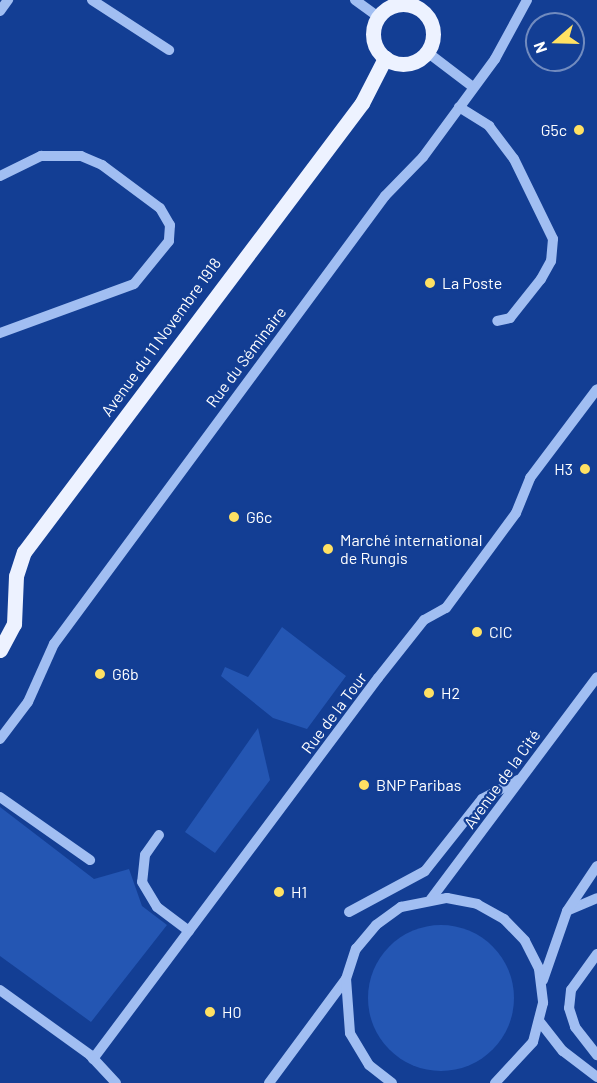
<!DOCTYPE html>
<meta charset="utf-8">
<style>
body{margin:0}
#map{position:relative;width:597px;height:1083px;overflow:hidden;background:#133e94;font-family:Barlow,sans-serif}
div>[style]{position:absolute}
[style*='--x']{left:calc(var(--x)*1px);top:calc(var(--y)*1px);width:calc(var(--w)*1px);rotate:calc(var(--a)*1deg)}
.green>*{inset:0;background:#2456b3}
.round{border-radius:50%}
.minor>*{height:10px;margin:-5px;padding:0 5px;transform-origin:5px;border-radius:5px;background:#a1bef2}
.major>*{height:15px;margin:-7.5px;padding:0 7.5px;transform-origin:7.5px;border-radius:7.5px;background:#edf2ff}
.major>.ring{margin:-7.5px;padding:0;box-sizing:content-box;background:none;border:15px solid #edf2ff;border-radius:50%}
.dots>*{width:16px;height:16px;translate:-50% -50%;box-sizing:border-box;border:3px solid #133e94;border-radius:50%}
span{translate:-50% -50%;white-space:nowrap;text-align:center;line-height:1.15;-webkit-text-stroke:4.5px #133e94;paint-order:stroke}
.poi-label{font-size:16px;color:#fff}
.right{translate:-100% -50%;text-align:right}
.left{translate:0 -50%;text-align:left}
.street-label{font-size:16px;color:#fff}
.north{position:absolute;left:525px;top:12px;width:60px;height:60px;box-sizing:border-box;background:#133e94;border:2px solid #718bbf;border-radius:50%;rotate:250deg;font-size:16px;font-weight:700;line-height:24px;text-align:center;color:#fff}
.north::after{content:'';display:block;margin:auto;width:21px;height:27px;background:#ffe163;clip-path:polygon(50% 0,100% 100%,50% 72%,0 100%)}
</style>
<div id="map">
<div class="green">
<div style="clip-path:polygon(282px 627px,346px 676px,307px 729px,273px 718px,221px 676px,225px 667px,248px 677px)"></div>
<div style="clip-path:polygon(258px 728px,270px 780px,215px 853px,185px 832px)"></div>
<div style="clip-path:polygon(0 807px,94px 879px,129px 869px,142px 906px,167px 925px,91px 1022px,0 956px)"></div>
<div class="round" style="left:368px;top:925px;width:146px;height:146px"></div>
</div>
<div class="minor">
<div style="--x:92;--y:0;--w:92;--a:33"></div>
<div style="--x:355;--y:0;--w:29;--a:36"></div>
<div style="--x:0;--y:11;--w:14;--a:-54"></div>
<div style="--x:427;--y:52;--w:58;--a:37.3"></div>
<div style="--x:459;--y:107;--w:36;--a:32"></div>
<div style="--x:489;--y:126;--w:41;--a:52.9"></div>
<div style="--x:514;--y:159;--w:89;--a:64"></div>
<div style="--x:553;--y:239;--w:22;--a:95"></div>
<div style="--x:551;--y:261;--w:21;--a:119"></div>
<div style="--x:541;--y:279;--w:50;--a:128.5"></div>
<div style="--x:510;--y:318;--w:13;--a:167"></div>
<div style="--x:0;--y:176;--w:46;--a:-26"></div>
<div style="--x:41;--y:156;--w:40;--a:0"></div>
<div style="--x:81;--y:156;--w:23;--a:23"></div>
<div style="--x:102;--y:165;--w:72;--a:36.6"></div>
<div style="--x:160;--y:208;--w:20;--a:60"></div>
<div style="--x:170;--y:225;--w:16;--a:94"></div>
<div style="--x:169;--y:241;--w:55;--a:129.1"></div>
<div style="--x:134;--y:284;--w:143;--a:159.9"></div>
<div style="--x:0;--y:739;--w:46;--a:-52.9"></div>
<div style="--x:28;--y:702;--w:64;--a:-65.9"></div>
<div style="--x:54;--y:644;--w:557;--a:-53.54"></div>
<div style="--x:385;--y:196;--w:54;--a:-45.7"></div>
<div style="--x:423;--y:157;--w:122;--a:-53.7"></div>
<div style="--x:495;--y:59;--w:67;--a:-61.5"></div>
<div style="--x:0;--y:797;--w:110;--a:35"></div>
<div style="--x:159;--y:835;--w:24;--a:125"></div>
<div style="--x:145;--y:855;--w:27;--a:96"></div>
<div style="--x:142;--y:882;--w:29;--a:59"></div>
<div style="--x:157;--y:907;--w:40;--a:37"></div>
<div style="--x:431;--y:899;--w:277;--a:-53.2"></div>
<div style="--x:569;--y:910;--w:30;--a:-23"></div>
<div style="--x:349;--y:912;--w:86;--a:-28.3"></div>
<div style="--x:425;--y:871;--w:92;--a:-51.6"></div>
<div style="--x:482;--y:799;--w:41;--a:-27.8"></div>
<div style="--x:597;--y:954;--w:44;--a:125.8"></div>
<div style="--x:571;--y:990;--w:18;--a:96"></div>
<div style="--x:569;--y:1008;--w:20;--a:72"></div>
<div style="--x:575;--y:1027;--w:36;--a:52"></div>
<div style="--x:543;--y:980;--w:73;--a:-70.8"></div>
<div style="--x:567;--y:911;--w:54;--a:-56.3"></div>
<div style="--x:0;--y:990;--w:111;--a:35.8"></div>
<div style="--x:90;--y:1055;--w:38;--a:47"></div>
<div style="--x:540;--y:1022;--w:37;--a:52"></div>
<div style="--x:563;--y:1051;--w:43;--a:37.4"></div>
<div style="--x:93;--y:1059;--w:476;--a:-53.2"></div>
<div style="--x:378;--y:678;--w:74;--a:-51.6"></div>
<div style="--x:424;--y:620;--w:25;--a:-29"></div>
<div style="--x:446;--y:608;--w:118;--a:-53.6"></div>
<div style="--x:516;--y:513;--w:38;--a:-68"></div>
<div style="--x:530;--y:478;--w:111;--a:-53"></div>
<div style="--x:269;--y:1083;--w:129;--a:-53.5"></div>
<div style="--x:392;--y:1083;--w:29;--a:-142"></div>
<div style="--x:369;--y:1065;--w:37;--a:-121"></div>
<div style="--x:350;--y:1033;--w:54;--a:-94.2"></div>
<div style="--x:346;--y:979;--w:32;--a:-72"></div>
<div style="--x:356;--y:949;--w:31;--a:-50"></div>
<div style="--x:376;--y:925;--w:31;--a:-36"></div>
<div style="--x:401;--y:907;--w:47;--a:-11.1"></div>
<div style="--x:447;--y:898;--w:31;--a:11"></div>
<div style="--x:477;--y:904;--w:31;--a:29"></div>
<div style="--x:504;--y:919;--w:30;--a:46"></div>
<div style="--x:525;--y:941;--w:31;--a:63"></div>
<div style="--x:539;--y:969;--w:34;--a:83"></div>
<div style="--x:543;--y:1003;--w:40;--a:104.4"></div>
<div style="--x:533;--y:1042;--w:56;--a:132.8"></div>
</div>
<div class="major">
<div class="ring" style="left:373px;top:4px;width:45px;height:45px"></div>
<div style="--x:0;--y:650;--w:30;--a:-62"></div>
<div style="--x:14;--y:624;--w:48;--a:-87.6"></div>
<div style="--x:16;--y:576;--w:25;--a:-72"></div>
<div style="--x:24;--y:552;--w:562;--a:-53.03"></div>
<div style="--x:362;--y:103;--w:51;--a:-62.9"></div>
</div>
<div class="dots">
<div style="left:579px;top:130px;background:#ffe163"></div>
<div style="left:430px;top:283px;background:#ffe163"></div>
<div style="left:585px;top:469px;background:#ffe163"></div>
<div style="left:234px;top:517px;background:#ffe163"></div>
<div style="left:328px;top:549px;background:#ffe163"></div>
<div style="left:477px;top:632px;background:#ffe163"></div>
<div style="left:100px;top:674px;background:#ffe163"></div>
<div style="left:429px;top:693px;background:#ffe163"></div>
<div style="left:364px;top:785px;background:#ffe163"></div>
<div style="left:279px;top:892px;background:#ffe163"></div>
<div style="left:210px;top:1012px;background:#ffe163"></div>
</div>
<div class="poi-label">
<span class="right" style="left:567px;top:130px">G5c</span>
<span class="left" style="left:442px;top:283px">La Poste</span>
<span class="right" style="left:573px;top:469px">H3</span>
<span class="left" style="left:246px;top:517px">G6c</span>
<span class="left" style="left:340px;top:549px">Marché international<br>de Rungis</span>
<span class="left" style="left:489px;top:632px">CIC</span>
<span class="left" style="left:112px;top:674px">G6b</span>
<span class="left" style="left:441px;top:693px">H2</span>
<span class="left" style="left:376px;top:785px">BNP Paribas</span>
<span class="left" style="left:291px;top:892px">H1</span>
<span class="left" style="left:222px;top:1012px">H0</span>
</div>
<div class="street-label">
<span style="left:161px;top:337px;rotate:-54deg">Avenue du 11 Novembre 1918</span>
<span style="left:246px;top:357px;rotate:-53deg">Rue du Séminaire</span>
<span style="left:334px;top:713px;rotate:-53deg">Rue de la Tour</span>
<span style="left:502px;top:779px;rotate:-54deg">Avenue de la Cité</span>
</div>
<div class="north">N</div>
</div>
